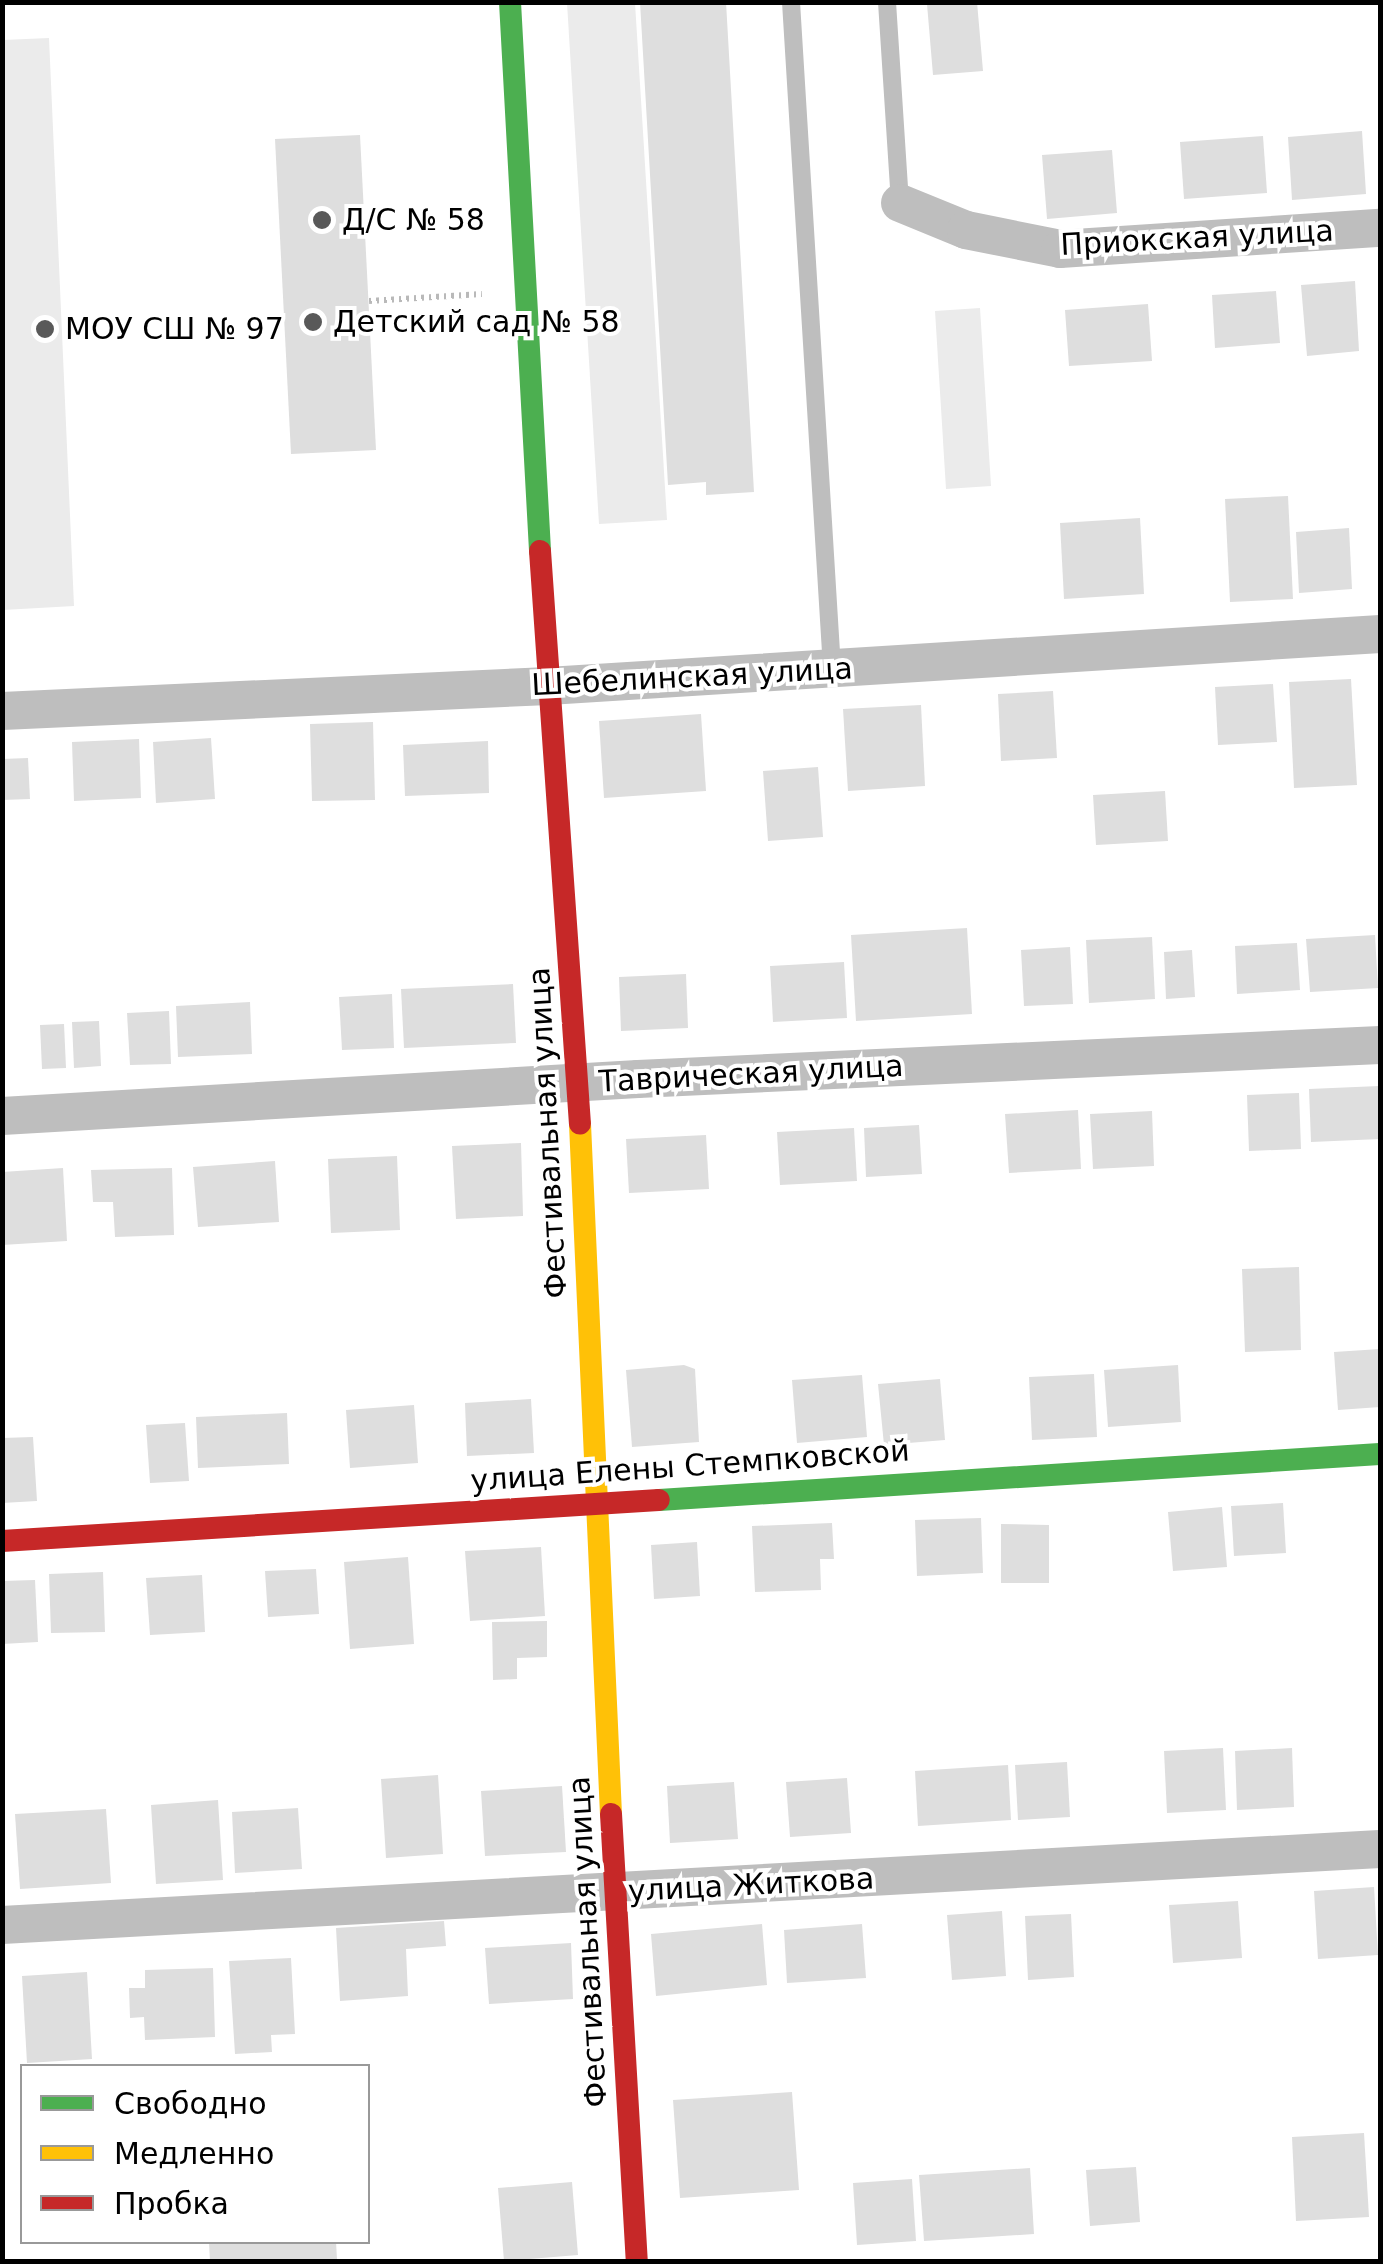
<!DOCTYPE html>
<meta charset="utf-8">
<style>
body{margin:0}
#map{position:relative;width:1383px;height:2264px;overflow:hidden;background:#fff;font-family:"DejaVu Sans",sans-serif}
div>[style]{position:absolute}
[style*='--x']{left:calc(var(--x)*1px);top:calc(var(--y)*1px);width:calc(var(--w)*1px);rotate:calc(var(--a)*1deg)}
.green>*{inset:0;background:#ebebeb}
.building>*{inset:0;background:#dedede}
.path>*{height:6px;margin-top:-3px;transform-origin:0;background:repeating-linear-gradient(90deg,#b9b9b9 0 2.5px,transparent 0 7.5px)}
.lane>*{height:18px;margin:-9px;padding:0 9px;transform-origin:9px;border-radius:9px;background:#bebebe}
.street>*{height:38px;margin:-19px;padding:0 19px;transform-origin:19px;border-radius:19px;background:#bebebe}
.fast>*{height:22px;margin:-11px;padding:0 11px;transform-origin:11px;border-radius:11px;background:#4caf50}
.slow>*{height:22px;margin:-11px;padding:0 11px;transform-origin:11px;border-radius:11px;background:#ffc107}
.jam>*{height:22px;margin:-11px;padding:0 11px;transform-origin:11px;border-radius:11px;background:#c62828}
.dots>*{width:28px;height:28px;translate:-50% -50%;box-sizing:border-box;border:5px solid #fff;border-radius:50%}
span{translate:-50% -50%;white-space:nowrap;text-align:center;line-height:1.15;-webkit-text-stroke:8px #fff;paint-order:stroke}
.poi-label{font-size:30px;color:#000}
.left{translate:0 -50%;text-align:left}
.street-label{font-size:30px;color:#000}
.frame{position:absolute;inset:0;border:5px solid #000;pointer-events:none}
.legend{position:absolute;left:20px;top:2064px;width:350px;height:180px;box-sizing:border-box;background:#fff;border:2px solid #999;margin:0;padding:12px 18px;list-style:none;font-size:30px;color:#000}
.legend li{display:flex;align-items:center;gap:20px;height:50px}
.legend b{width:50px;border:2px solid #999}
</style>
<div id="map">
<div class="green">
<div style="clip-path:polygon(567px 3px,635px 3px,667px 520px,599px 524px)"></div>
<div style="clip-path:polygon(49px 38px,74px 606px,3px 610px,3px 40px)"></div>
<div style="clip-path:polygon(980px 308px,991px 486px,946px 489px,935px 311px)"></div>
</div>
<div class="building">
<div style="clip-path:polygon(640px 2px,726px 2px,754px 492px,706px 495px,706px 482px,668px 485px)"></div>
<div style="clip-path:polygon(948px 2px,977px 2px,983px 71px,933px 75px,927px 4px)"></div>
<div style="clip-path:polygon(1362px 131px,1366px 194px,1292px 200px,1288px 137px)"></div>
<div style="clip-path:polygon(360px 135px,376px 450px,291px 454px,275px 139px)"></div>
<div style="clip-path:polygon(1263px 136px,1267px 193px,1184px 199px,1180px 142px)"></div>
<div style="clip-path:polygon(1112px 150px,1117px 213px,1047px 219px,1042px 155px)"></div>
<div style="clip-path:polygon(1355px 281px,1359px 351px,1307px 356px,1301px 285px)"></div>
<div style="clip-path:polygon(1276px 291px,1280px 343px,1215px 348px,1212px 295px)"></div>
<div style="clip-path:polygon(1148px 304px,1152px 361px,1069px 366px,1065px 310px)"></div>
<div style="clip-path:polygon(1288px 496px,1293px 599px,1230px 602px,1225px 499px)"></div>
<div style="clip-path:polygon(1140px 518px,1144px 594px,1064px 599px,1060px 523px)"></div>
<div style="clip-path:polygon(1349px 528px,1352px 589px,1299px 593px,1296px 532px)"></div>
<div style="clip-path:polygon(1351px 679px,1357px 785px,1294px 788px,1289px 682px)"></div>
<div style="clip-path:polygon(1273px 684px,1277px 742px,1218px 745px,1215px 687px)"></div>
<div style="clip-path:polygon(1053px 691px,1057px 758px,1001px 761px,998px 694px)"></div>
<div style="clip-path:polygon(921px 705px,925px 786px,848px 791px,843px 709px)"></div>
<div style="clip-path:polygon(701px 714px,706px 791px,604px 798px,599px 721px)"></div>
<div style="clip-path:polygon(373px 722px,375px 800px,312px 801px,310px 724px)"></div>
<div style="clip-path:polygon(211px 738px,215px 799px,156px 803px,153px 742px)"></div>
<div style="clip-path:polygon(139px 739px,141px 798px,74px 801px,72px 742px)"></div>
<div style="clip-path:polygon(488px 741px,489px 793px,405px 796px,403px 745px)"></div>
<div style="clip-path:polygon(28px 758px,30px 799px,2px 800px,2px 759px)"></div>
<div style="clip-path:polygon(818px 767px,823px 837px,768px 841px,763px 771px)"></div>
<div style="clip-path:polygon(1165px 791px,1168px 841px,1096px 845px,1093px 795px)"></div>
<div style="clip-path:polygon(967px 928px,972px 1014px,856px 1021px,851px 935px)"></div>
<div style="clip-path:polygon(1375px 935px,1378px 988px,1310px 992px,1306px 939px)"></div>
<div style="clip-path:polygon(1152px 937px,1155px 999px,1089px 1003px,1086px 940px)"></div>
<div style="clip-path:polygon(1297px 943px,1300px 990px,1237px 994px,1235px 946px)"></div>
<div style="clip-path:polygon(1070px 947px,1073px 1004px,1024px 1006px,1021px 950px)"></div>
<div style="clip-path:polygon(1192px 950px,1195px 997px,1166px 999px,1164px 952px)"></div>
<div style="clip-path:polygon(844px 962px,847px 1018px,773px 1022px,770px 966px)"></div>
<div style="clip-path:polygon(686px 974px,688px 1028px,621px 1031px,619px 977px)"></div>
<div style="clip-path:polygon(513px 984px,516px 1043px,404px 1048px,401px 989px)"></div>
<div style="clip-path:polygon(392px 994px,394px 1048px,342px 1050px,339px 997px)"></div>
<div style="clip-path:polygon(250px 1002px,252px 1054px,178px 1057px,176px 1006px)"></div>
<div style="clip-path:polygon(169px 1011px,171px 1064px,130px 1065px,127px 1013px)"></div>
<div style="clip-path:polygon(99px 1021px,101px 1066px,74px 1068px,72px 1022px)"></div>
<div style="clip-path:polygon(64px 1024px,66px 1068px,42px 1069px,40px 1025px)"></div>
<div style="clip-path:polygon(1379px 1086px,1380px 1139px,1311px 1142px,1309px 1089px)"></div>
<div style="clip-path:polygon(1299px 1093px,1301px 1149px,1249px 1151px,1247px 1095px)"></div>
<div style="clip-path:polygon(1078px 1110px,1081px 1169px,1009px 1173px,1005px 1114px)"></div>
<div style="clip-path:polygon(1152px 1111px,1154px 1166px,1093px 1169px,1090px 1114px)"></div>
<div style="clip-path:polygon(919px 1125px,922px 1174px,866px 1177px,864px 1128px)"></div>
<div style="clip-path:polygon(854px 1128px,857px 1181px,780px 1185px,777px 1132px)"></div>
<div style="clip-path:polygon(706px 1135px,709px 1189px,629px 1193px,626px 1139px)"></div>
<div style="clip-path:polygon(521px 1143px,523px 1216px,456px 1219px,452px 1146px)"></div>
<div style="clip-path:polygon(397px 1156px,400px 1230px,331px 1233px,328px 1159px)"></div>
<div style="clip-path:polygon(275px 1161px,279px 1222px,198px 1227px,193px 1167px)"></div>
<div style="clip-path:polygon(63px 1168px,67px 1241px,2px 1245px,2px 1172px)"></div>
<div style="clip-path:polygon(172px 1168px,174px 1235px,115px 1237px,113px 1202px,93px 1202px,91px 1170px)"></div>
<div style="clip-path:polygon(1299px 1267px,1301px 1350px,1245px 1352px,1242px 1269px)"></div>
<div style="clip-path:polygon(1380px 1349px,1380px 1407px,1338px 1410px,1334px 1352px)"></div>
<div style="clip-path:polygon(684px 1365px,695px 1369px,699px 1442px,632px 1447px,626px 1370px)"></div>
<div style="clip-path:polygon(1178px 1365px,1181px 1422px,1108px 1427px,1104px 1370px)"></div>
<div style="clip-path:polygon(1094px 1374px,1097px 1437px,1032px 1440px,1029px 1377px)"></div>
<div style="clip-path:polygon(862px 1375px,867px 1437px,797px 1443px,792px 1380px)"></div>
<div style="clip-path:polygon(940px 1379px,945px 1440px,884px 1445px,878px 1384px)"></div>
<div style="clip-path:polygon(531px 1399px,534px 1453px,467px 1456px,465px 1403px)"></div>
<div style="clip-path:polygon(414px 1405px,418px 1463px,350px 1468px,346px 1410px)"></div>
<div style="clip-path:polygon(287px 1413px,289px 1464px,198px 1468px,196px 1417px)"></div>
<div style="clip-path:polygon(185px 1423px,189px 1481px,150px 1483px,146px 1425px)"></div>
<div style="clip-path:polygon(33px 1437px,37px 1501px,2px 1503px,2px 1438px)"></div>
<div style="clip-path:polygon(1283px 1503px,1286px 1553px,1234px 1556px,1231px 1506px)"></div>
<div style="clip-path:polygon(1222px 1507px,1227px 1567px,1173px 1571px,1168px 1512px)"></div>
<div style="clip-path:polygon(981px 1518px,983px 1573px,917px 1576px,915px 1520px)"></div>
<div style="clip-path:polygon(832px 1523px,834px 1559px,820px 1559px,821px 1590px,755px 1592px,752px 1526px)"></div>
<div style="clip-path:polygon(1001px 1524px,1049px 1525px,1049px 1583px,1001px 1583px)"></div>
<div style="clip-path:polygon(697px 1542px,700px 1596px,654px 1599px,651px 1545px)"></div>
<div style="clip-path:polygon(541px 1547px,545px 1616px,470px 1621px,465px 1551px)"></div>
<div style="clip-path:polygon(408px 1557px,414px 1644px,350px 1649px,344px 1562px)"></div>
<div style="clip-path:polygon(316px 1569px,319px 1614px,268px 1617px,265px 1571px)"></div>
<div style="clip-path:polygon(103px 1572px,105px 1632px,51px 1633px,49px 1574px)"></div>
<div style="clip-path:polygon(202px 1575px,205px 1632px,150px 1635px,146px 1578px)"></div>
<div style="clip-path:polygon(35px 1580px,38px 1642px,2px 1644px,2px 1581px)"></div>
<div style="clip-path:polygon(547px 1621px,547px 1657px,517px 1658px,517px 1679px,493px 1680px,492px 1622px)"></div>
<div style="clip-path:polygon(1223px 1748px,1226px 1810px,1167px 1813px,1164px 1751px)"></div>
<div style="clip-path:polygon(1292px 1748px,1294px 1807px,1237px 1810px,1235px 1751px)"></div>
<div style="clip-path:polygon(1067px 1762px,1070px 1817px,1018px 1820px,1015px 1765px)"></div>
<div style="clip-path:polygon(1008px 1765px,1011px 1820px,918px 1826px,915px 1771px)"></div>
<div style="clip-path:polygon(438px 1775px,443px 1854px,386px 1858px,381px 1779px)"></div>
<div style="clip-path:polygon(847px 1778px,851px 1833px,790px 1837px,786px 1782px)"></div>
<div style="clip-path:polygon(734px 1782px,738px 1839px,670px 1843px,667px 1786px)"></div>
<div style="clip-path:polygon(562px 1786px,566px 1852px,485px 1856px,481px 1791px)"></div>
<div style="clip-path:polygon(218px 1800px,223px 1880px,156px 1884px,151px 1805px)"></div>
<div style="clip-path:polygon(298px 1808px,302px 1869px,235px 1873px,232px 1812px)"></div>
<div style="clip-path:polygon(106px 1809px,111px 1883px,20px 1889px,15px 1814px)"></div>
<div style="clip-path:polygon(1374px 1887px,1378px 1955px,1318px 1959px,1314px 1891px)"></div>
<div style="clip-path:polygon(1238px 1901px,1242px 1958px,1173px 1963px,1169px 1905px)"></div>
<div style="clip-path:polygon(1002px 1911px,1006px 1976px,952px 1980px,947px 1915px)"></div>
<div style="clip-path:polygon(1071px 1914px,1074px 1977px,1028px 1980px,1025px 1916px)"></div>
<div style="clip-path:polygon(444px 1921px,446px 1946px,406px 1949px,408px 1996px,340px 2001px,336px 1928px)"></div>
<div style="clip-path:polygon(762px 1924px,767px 1985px,656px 1996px,651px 1934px)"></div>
<div style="clip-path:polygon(862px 1924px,866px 1978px,787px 1983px,784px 1930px)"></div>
<div style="clip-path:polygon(571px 1943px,573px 1999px,489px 2004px,485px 1948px)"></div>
<div style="clip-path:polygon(291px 1958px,295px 2034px,271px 2035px,272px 2052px,235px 2054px,229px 1961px)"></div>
<div style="clip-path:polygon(213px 1968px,215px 2037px,145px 2040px,144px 2017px,130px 2018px,129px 1988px,145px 1988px,145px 1970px)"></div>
<div style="clip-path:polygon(87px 1972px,92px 2059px,27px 2063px,22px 1976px)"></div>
<div style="clip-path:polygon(792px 2092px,799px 2190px,680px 2198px,673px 2100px)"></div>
<div style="clip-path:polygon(1364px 2133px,1369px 2217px,1296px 2221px,1292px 2137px)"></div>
<div style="clip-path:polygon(1136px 2167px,1140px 2222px,1090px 2226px,1086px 2170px)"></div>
<div style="clip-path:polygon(1030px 2168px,1034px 2234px,924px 2241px,919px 2175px)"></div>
<div style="clip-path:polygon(912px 2179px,916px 2241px,857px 2245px,853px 2183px)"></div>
<div style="clip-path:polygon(572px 2182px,578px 2255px,504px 2261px,498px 2188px)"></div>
<div style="clip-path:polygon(209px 2242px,336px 2242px,337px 2259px,210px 2262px)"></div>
</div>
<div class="path">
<div style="--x:369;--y:301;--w:113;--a:-3.5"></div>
</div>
<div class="lane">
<div style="--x:791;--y:2;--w:667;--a:86.48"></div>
<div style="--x:887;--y:2;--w:201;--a:86.3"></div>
</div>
<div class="street">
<div style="--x:900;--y:203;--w:71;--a:22.2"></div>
<div style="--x:966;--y:230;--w:96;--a:11.4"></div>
<div style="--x:1060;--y:249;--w:321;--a:-3.8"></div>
<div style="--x:2;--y:711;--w:547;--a:-2.62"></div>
<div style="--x:548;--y:686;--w:834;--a:-3.58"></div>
<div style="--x:2;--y:1116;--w:637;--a:-3.33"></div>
<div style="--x:638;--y:1079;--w:743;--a:-2.62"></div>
<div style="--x:2;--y:1925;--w:1380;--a:-3.16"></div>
</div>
<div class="fast">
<div style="--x:510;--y:2;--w:550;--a:86.87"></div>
<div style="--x:659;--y:1500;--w:722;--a:-3.65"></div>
</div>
<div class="slow">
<div style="--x:580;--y:1124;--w:691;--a:87.43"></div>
</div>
<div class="jam">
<div style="--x:540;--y:551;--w:574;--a:86.01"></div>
<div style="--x:2;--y:1541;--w:658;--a:-3.57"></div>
<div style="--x:611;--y:1814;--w:449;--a:86.7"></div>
</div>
<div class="dots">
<div style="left:322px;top:220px;background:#595959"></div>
<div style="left:313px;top:322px;background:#595959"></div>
<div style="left:45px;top:329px;background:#595959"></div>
</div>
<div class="poi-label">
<span class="left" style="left:342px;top:220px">Д/С № 58</span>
<span class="left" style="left:333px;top:322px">Детский сад № 58</span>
<span class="left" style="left:65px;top:329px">МОУ СШ № 97</span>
</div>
<div class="street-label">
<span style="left:1197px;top:238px;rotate:-3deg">Приокская улица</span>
<span style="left:692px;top:677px;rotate:-3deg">Шебелинская улица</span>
<span style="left:751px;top:1074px;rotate:-3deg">Таврическая улица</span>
<span style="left:548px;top:1133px;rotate:-93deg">Фестивальная улица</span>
<span style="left:690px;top:1466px;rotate:-4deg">улица Елены Стемпковской</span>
<span style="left:751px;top:1885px;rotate:-3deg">улица Житкова</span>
<span style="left:588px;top:1942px;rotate:-93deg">Фестивальная улица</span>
</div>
<div class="frame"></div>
<ul class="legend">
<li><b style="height:12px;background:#4caf50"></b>Свободно</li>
<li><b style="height:12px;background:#ffc107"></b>Медленно</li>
<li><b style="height:12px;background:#c62828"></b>Пробка</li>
</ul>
</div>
